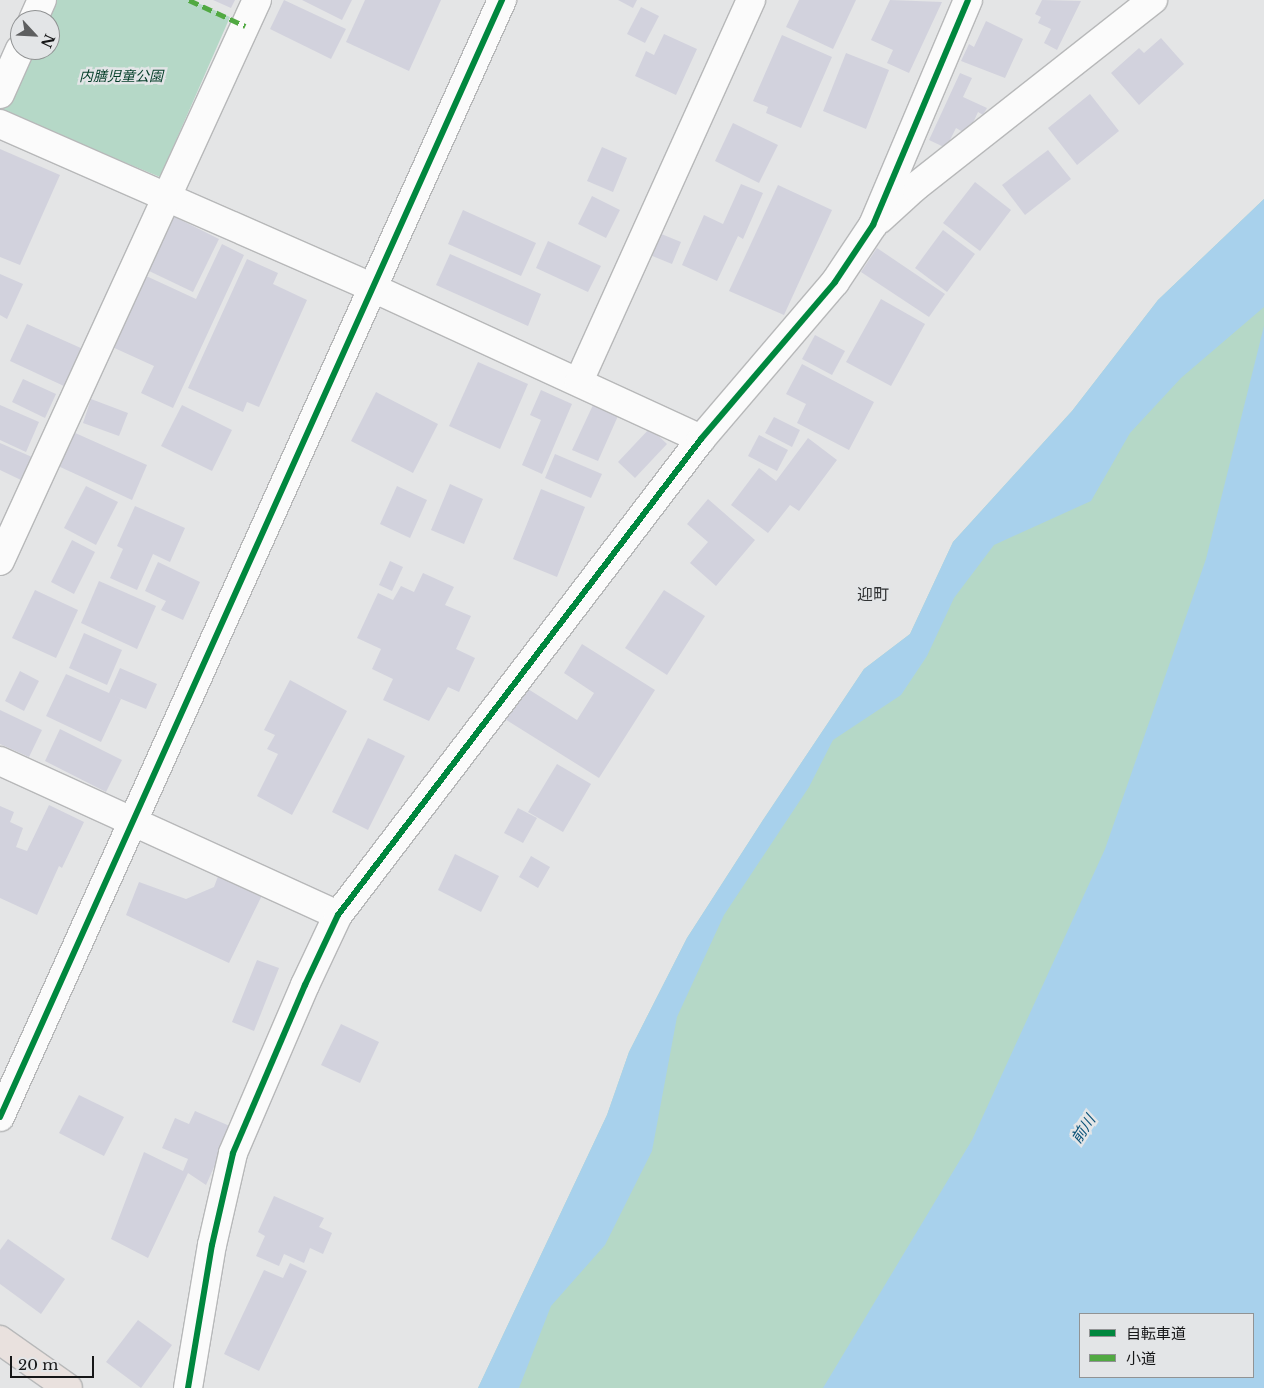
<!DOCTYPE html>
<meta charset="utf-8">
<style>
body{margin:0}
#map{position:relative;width:1264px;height:1388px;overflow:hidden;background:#e4e5e6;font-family:"Libre Baskerville","Noto Sans JP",serif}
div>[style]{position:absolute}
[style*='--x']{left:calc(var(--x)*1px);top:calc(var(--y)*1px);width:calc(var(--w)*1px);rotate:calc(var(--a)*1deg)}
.green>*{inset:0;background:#b5d8c7}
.water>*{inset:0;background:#a8d1ec}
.building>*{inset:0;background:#d2d2dd}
.roads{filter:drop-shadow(1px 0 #b7b8b9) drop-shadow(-1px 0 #b7b8b9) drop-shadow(0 1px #b7b8b9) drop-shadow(0 -1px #b7b8b9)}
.minor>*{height:28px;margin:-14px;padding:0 14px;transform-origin:14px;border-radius:14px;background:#fbfbfb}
.tertiary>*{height:28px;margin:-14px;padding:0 14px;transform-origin:14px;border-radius:14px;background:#fbfbfb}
.trunk>*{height:28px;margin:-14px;padding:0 14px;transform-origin:14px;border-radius:14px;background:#e9e1de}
.quiet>*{height:5px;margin-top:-2.5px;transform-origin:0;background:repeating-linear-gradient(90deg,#51a942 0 10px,transparent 0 15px)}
.cycleway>*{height:6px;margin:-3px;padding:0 3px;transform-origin:3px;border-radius:3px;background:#00873e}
span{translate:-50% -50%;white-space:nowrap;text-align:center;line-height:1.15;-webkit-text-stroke:5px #e3e5e7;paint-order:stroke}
.park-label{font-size:14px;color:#013b26;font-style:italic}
.water-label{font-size:15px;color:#095177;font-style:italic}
.quarter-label{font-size:16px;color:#313334}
.legend{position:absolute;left:1079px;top:1313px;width:175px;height:65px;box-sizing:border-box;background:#e3e5e7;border:1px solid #919394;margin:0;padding:6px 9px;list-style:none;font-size:15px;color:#161718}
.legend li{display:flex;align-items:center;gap:10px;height:25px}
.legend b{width:25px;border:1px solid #919394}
.north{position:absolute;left:10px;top:10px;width:50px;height:50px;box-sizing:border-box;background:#e3e5e7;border:1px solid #919394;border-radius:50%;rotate:115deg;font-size:14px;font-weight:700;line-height:20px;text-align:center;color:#161718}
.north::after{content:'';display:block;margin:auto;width:18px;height:22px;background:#5e5f60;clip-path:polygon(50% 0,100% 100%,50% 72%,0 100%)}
.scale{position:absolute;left:10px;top:1356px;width:84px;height:22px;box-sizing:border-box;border:2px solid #161718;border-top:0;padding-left:6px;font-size:15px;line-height:18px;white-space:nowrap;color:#161718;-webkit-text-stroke:4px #e3e5e7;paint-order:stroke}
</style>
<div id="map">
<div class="green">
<div style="clip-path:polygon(47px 0,191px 0,230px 17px,160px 177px,1px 111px,26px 50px,50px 50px,50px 20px,38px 20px)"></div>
<div style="clip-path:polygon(1264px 199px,1264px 943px,966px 1388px,478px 1388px,607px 1115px,629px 1052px,687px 938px,763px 820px,864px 669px,910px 634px,953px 542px,1072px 411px,1158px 300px)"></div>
</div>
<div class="water">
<div style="clip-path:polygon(1264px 199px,1264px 307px,1181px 378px,1130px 433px,1091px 501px,994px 545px,954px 598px,927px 656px,901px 695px,833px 740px,809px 787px,724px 915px,677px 1017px,652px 1151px,605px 1245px,551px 1306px,519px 1388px,478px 1388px,607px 1115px,629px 1052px,687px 938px,763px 820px,864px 669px,910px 634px,953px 542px,1072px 411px,1158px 300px)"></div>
<div style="clip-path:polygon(evenodd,1264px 326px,1264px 1388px,823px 1388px,972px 1140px,1105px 849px,1206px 559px,1264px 326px,1080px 1314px,1253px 1314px,1253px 1377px,1080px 1377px,1080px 1314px)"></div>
</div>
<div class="building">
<div style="clip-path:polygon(213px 0,235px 0,231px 8px)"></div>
<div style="clip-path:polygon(284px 0,346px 29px,331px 59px,270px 29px)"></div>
<div style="clip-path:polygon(302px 0,352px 0,342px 20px)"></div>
<div style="clip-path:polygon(365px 0,441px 0,409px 71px,346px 42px)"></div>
<div style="clip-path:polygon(618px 0,637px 0,633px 8px)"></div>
<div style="clip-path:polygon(799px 0,856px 0,833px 49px,786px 27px)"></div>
<div style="clip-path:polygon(890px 0,942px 2px,909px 73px,887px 63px,893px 50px,871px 40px)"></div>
<div style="clip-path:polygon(1042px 0,1081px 1px,1057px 50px,1044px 43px,1051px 29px,1038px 23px,1041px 17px,1035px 14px)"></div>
<div style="clip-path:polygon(641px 7px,659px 16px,645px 43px,627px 34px)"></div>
<div style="clip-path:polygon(986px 21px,1023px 39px,1005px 78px,961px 61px,969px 44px,974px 47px)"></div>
<div style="clip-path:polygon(664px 34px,697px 49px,676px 95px,635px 76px,646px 51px,654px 55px)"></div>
<div style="clip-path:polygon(782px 35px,832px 57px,801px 128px,766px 113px,768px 107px,753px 101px)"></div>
<div style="clip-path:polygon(1161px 38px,1184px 64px,1139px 105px,1111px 73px,1139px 48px,1144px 53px)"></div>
<div style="clip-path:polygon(846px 53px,889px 70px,866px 129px,823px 111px)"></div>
<div style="clip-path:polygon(960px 73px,972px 78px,963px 97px,987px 108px,983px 115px,978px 112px,972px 125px,963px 132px,956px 128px,946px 148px,929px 140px)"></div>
<div style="clip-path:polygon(1090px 94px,1119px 131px,1077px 165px,1048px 128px)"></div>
<div style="clip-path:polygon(733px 123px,778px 145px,759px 183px,715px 161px)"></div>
<div style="clip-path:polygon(602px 147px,627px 158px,613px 192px,587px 181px)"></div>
<div style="clip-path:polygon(0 149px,60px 175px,20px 265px,0 257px)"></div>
<div style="clip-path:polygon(1048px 150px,1071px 179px,1025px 215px,1002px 185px)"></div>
<div style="clip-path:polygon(975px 182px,1011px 210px,980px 251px,943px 223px)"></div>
<div style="clip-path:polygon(741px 184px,763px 193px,743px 239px,738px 236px,717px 281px,682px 265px,704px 215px,723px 224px)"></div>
<div style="clip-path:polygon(778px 185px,832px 210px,784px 315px,729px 291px)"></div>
<div style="clip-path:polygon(592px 196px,620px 210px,606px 238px,578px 224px)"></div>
<div style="clip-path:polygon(463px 210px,536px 243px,521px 276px,448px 244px)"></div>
<div style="clip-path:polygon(173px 216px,219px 239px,193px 292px,147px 270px)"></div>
<div style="clip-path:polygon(943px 230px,975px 254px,947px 292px,915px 268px)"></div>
<div style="clip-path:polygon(654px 231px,681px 242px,672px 264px,645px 253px)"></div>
<div style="clip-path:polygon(548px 241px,601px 266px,588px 292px,536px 268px)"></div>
<div style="clip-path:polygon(222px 244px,244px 255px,173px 408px,141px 393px,154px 366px,110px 346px,144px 275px,196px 299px)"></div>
<div style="clip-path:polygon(877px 248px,945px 294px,929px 317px,861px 272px)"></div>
<div style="clip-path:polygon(450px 254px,541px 294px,528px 326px,436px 285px)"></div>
<div style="clip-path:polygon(247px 259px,278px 273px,273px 284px,307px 300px,259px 407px,247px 402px,243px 412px,188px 388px)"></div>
<div style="clip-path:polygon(0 274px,23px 284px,7px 319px,0 315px)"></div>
<div style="clip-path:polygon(881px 299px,925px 324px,891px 386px,846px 362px)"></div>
<div style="clip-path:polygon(27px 324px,83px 349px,66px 387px,10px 361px)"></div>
<div style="clip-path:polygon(815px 335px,845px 351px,832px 375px,802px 359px)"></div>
<div style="clip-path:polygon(478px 362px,528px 384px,500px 449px,449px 426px)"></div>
<div style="clip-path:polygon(802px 364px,874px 402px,849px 450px,797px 423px,806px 404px,786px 394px)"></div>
<div style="clip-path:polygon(23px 379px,56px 394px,45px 418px,12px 402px)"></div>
<div style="clip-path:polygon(541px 390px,572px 404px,542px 474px,522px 465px,541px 420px,530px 415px)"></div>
<div style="clip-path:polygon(376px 392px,438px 424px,413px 473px,351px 441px)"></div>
<div style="clip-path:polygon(91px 399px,128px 413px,119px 436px,83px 423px)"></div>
<div style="clip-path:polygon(0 405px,39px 422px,26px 452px,0 440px)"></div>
<div style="clip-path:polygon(182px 405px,232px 430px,212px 471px,161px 446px)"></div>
<div style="clip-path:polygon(593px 405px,618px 416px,598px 461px,572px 450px)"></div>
<div style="clip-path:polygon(774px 417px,800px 430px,792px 447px,765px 433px)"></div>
<div style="clip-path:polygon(650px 428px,667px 444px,635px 478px,618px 462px)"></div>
<div style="clip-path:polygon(73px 432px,147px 465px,132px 500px,58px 466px)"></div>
<div style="clip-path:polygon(759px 435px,788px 450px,777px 471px,748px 456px)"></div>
<div style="clip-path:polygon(808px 438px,837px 460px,799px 511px,790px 505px,768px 533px,731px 505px,759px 468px,776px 481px)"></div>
<div style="clip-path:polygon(0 443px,32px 457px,21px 480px,0 470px)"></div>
<div style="clip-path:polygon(555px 454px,602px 474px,591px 498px,545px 478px)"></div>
<div style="clip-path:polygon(450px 484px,483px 499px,464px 544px,431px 530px)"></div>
<div style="clip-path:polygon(86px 486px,118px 502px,96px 545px,64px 528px)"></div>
<div style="clip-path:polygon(397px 486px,427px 500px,410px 538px,380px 524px)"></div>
<div style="clip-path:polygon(541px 489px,585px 507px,557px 577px,513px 559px)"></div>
<div style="clip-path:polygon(708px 499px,755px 540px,716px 586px,690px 563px,708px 542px,687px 524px)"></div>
<div style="clip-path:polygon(135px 506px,185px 528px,170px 562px,153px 554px,137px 590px,110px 578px,123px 549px,117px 546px)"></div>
<div style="clip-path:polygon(72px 540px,95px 552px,74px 594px,51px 582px)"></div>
<div style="clip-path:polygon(390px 561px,403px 567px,392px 591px,379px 585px)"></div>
<div style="clip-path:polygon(158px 562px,200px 582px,183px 620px,161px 610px,166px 601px,145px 591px)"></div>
<div style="clip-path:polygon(423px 573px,454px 587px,445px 605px,471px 616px,456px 649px,475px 658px,459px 692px,448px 687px,429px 721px,383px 700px,393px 679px,372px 669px,381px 649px,357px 638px,378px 593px,393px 600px,401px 586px,414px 592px)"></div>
<div style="clip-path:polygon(99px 581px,156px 606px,137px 649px,81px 623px)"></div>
<div style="clip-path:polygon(35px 590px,78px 610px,56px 658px,12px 638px)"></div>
<div style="clip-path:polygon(664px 590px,705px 616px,667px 675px,625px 648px)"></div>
<div style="clip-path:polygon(84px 633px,122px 650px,107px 685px,69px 668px)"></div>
<div style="clip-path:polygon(582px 644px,655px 690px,599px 778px,497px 714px,517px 682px,577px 720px,594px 693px,564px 673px)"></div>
<div style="clip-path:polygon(120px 668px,157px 684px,146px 709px,114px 696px,121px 699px,101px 742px,46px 716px,66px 674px,109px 693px)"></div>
<div style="clip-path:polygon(20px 671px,39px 681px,24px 711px,5px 701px)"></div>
<div style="clip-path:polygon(290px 680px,347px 711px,292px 815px,257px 796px,278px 754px,267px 749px,275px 735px,264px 730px)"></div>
<div style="clip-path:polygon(0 710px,42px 730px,29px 757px,0 744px)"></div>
<div style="clip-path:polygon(60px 729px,122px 760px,106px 792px,45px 761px)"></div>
<div style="clip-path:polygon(368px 738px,405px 756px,368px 830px,332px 812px)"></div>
<div style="clip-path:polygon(557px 764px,591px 784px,563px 832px,528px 812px)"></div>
<div style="clip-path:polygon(49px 805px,84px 822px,62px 868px,59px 866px,37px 915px,0 898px,0 806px,14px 812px,10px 822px,23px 828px,16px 847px,27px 851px)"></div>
<div style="clip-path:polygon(518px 808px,537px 818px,523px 843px,504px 833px)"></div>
<div style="clip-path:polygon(455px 854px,499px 876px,481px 912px,438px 890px)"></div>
<div style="clip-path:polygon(531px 856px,550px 867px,538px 888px,519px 877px)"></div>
<div style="clip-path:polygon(223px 863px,268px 883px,229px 963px,126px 915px,139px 882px,186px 899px,214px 887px)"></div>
<div style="clip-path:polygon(257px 960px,279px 968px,254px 1031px,232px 1022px)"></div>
<div style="clip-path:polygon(341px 1024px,379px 1042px,360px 1083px,321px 1065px)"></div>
<div style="clip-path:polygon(79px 1095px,124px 1117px,104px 1156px,59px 1133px)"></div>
<div style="clip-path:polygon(195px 1111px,232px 1127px,206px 1185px,188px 1173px,148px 1258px,111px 1239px,144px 1152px,183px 1171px,188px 1159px,162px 1148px,175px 1118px,189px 1124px)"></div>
<div style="clip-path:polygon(274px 1196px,324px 1218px,319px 1227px,332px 1233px,323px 1254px,310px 1248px,304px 1263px,284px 1254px,279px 1266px,256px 1256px,265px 1236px,258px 1232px)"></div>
<div style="clip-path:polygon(8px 1239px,65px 1279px,41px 1314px,0 1284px,0 1250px)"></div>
<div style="clip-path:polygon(290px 1263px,307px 1271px,259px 1371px,224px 1354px,264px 1270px,283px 1278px)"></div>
<div style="clip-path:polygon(138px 1320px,172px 1345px,141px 1388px,106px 1362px)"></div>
</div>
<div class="roads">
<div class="minor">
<div style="--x:0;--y:124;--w:410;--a:23.7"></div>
<div style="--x:375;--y:289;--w:359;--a:24.7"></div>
<div style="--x:880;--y:219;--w:47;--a:-42.4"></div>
<div style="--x:915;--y:187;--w:303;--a:-38.2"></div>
<div style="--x:579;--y:381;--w:418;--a:-65.7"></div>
<div style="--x:0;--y:561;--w:617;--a:-65.39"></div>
<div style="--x:0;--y:761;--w:371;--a:24.5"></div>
<div style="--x:188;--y:1388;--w:145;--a:-80.5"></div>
<div style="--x:212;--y:1245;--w:94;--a:-77.1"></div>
<div style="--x:233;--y:1153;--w:183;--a:-66.8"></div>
<div style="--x:305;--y:985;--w:77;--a:-64.8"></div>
<div style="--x:338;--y:915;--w:599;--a:-52.67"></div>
<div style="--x:701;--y:439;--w:206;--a:-49.5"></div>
<div style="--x:835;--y:282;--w:69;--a:-56.3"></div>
<div style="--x:873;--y:225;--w:244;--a:-67.1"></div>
</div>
<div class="tertiary">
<div style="--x:33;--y:20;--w:22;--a:-66"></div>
<div style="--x:0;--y:94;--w:49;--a:-66"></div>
<div style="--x:0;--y:1117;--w:1225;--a:-65.8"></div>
</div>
<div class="trunk">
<div style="--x:0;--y:1340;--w:83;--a:35.2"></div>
</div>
</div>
<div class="quiet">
<div style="--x:189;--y:0;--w:62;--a:24.9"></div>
</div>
<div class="cycleway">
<div style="--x:0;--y:1117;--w:1225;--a:-65.8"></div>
<div style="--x:188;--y:1388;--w:145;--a:-80.5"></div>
<div style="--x:212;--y:1245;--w:94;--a:-77.1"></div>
<div style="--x:233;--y:1153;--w:183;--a:-66.8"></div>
<div style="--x:305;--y:985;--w:77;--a:-64.8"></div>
<div style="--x:338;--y:915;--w:599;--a:-52.67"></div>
<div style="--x:701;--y:439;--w:206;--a:-49.5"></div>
<div style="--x:835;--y:282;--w:69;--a:-56.3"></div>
<div style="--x:873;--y:225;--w:244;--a:-67.1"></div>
</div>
<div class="park-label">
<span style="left:121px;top:76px">内膳児童公園</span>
</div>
<div class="water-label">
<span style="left:1083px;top:1129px;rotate:-57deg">前川</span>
</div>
<div class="quarter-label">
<span style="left:873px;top:594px">迎町</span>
</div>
<ul class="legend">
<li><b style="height:6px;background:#00873e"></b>自転車道</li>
<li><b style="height:6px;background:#51a942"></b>小道</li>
</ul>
<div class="north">N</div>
<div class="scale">20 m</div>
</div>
